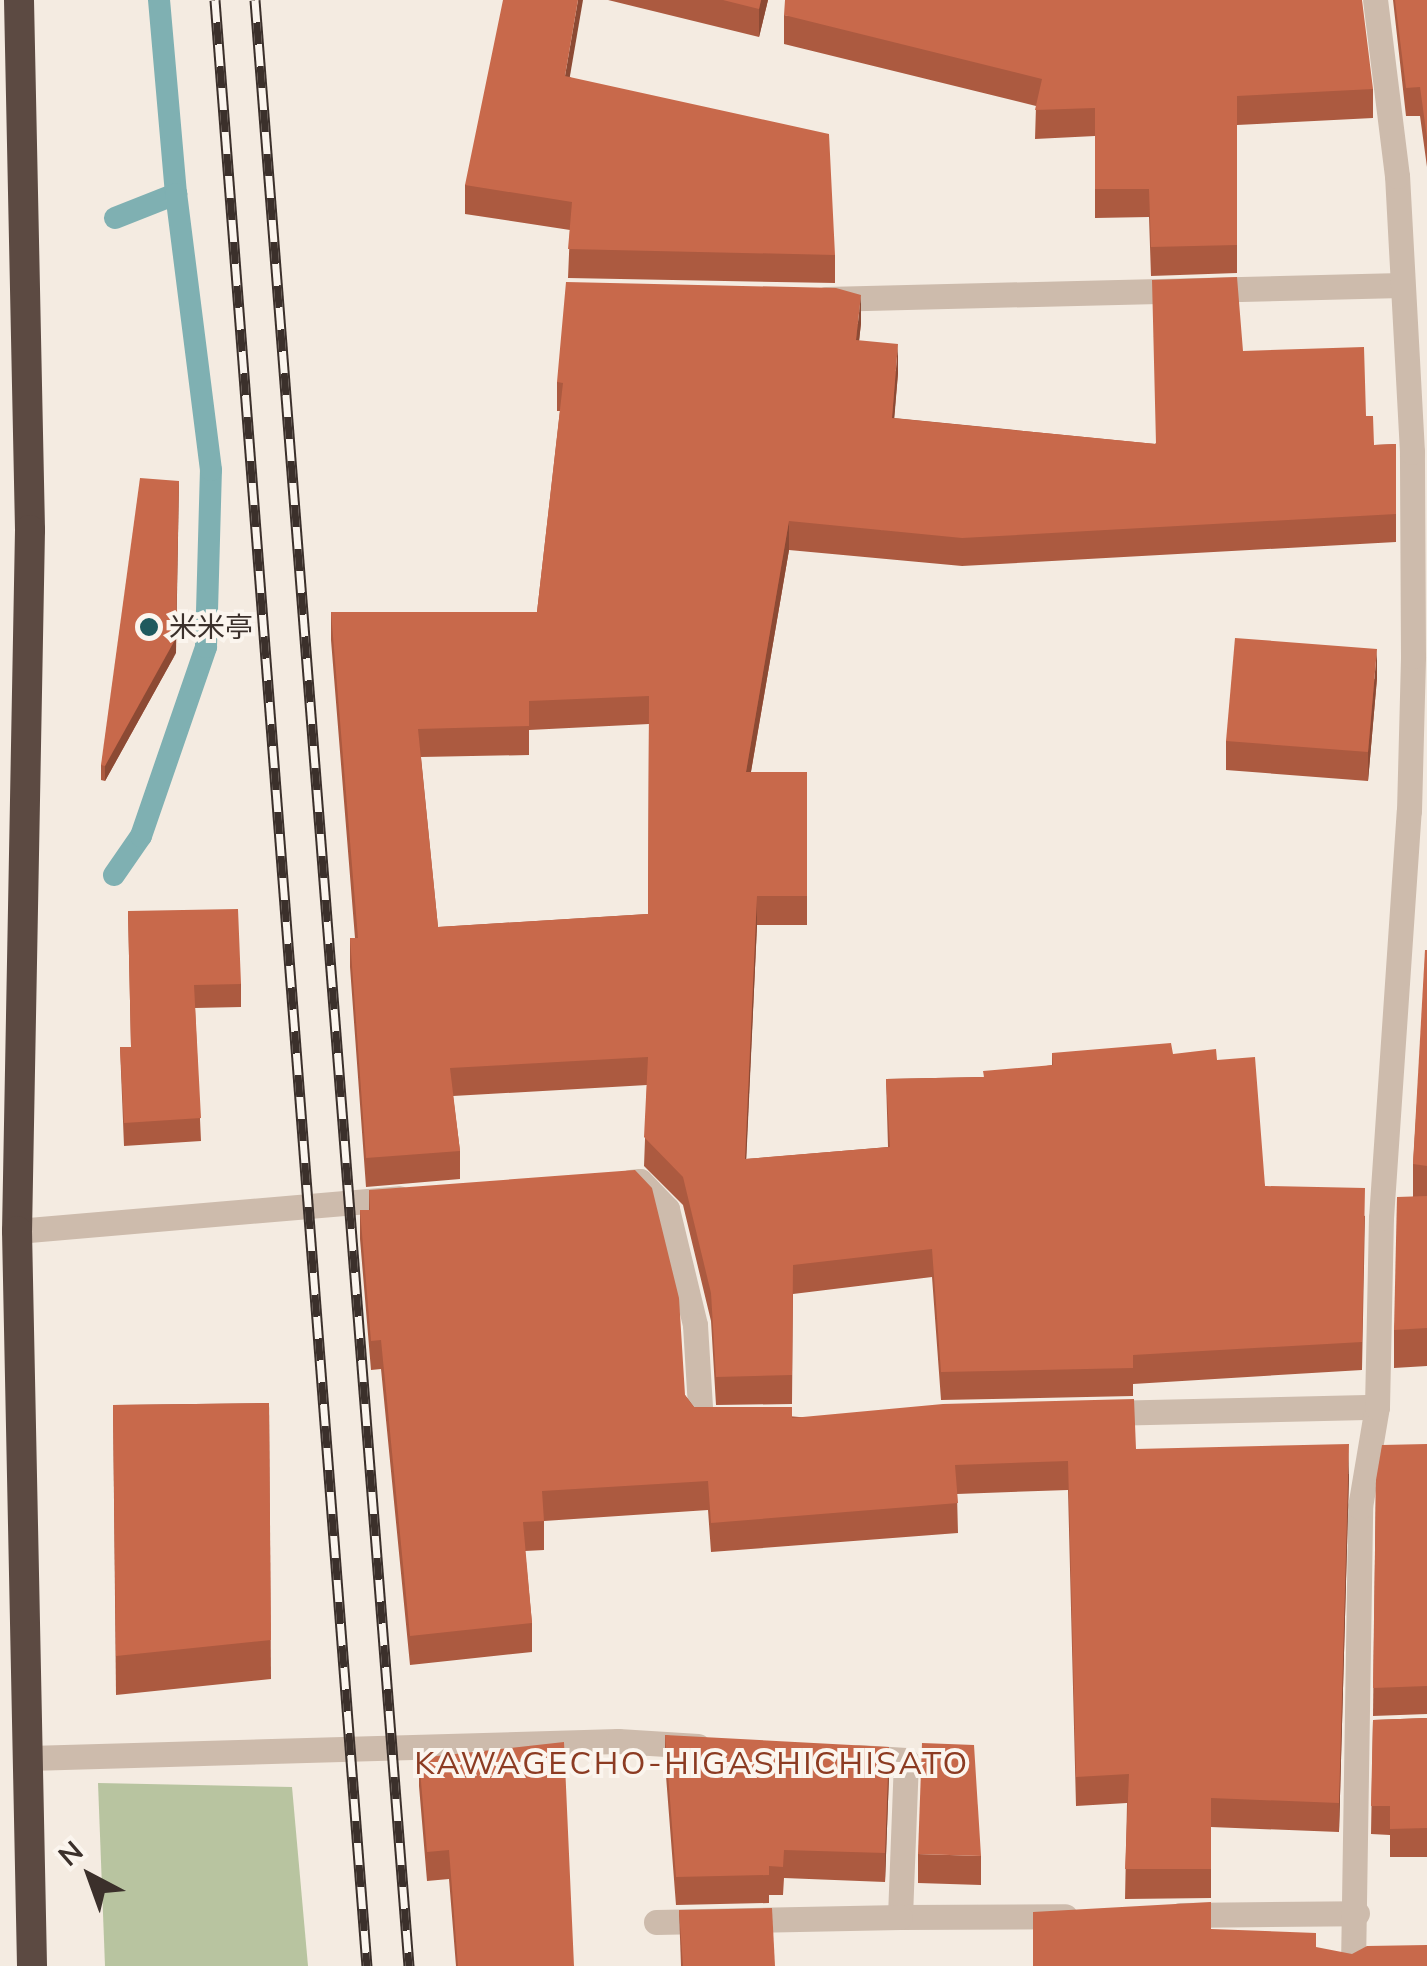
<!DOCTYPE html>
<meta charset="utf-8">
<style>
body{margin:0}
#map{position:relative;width:1427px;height:1966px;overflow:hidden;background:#f4ebe1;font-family:Mulish,"Noto Sans JP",sans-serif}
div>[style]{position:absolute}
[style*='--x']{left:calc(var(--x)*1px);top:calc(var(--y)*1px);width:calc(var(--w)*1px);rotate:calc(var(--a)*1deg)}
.green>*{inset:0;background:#b8c4a0}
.stream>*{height:22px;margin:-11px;padding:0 11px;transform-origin:11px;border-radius:11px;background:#7fb0b2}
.minor>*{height:25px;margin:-12.5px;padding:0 12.5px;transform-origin:12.5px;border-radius:12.5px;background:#cdbbac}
.highway>*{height:30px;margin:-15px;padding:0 15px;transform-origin:15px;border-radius:15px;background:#5c4a42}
.rail>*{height:11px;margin-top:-5.5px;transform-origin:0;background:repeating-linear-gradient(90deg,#fbf5ee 0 22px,#3b302b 0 44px);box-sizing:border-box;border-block:2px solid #3b302b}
.wall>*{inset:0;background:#ac5a40}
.shaded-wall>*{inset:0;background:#8c4a34}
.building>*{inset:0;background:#c8694b}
.dots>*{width:28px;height:28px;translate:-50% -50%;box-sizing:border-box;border:5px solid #fbf5ee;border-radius:50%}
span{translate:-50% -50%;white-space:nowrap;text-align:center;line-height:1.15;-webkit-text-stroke:8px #fbf5ee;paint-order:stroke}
.poi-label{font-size:28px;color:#3b302b}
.left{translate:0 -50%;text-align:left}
.quarter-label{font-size:32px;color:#8c3b22;letter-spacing:2.5px}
.north{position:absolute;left:40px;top:1826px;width:100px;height:100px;-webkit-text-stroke:8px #fbf5ee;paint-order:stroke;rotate:319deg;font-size:28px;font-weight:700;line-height:40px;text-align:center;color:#3b302b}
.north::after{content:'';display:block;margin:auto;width:35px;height:45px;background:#3b302b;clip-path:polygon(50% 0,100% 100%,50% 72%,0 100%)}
</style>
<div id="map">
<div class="green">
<div style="clip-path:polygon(98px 1783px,292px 1787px,308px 1966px,105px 1966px)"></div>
</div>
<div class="stream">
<div style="--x:115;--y:218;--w:66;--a:-21.5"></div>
<div style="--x:176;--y:194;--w:195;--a:-95"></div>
<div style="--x:114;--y:875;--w:47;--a:-55.3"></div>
<div style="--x:141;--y:836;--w:200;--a:-71"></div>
<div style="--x:206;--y:647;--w:177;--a:-88.4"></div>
<div style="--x:211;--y:470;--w:278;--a:-97.2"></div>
</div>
<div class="minor">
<div style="--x:826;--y:299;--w:576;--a:-1.39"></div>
<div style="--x:630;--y:1182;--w:10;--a:-6"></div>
<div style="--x:640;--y:1181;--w:39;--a:46"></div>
<div style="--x:667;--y:1209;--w:119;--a:76.4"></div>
<div style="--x:695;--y:1325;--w:97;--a:86.5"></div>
<div style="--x:701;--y:1422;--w:19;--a:0"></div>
<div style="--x:17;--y:1231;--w:384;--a:-4.9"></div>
<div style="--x:1105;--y:1413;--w:272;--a:-1.3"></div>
<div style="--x:858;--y:1757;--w:48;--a:3.6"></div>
<div style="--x:906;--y:1760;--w:157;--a:92.2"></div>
<div style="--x:900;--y:1917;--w:165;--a:-0.3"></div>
<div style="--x:29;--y:1758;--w:589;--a:-1.65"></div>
<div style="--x:618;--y:1741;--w:80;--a:3.6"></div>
<div style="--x:1180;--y:1915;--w:177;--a:-0.6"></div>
<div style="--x:656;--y:1922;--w:244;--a:-1.2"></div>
<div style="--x:1353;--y:1966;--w:459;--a:-89.1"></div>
<div style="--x:1360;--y:1507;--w:101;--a:-80.4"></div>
<div style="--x:1377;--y:1407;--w:189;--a:-88.8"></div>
<div style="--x:1381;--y:1218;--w:408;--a:-86.1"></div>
<div style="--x:1409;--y:811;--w:155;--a:-88.5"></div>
<div style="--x:1413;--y:656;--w:204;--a:-90.3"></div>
<div style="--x:1412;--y:452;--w:276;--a:-93.1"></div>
<div style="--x:1397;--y:176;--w:177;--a:-97.1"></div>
</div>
<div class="highway">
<div style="--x:19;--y:0;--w:530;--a:88.81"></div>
<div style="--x:30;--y:530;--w:701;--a:91.06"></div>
<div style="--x:17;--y:1231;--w:735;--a:88.83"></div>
</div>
<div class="rail">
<div style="--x:215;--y:0;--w:1972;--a:85.58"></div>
<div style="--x:255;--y:0;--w:1972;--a:85.52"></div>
</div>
<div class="wall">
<div style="clip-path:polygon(608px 0,768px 0,759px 37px)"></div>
<div style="clip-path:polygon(1393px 0,1427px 0,1427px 167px,1420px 116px,1406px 116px)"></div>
<div style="clip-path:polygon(784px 15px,1373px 89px,1373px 118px,1237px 125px,1237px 273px,1151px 276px,1149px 217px,1095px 218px,1095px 136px,1035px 139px,1036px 106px,784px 44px)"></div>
<div style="clip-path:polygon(570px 77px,835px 255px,835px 283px,568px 278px,570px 230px,465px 214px,465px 185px)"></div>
<div style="clip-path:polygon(evenodd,861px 323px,859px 341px,898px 373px,894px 418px,1155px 444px,1243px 351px,1366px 416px,1374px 445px,1396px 444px,1396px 542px,962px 566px,789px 550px,751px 772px,807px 772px,807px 925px,757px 925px,746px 1159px,888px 1147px,886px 1079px,983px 1077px,1052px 1065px,1052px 1053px,1173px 1054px,1217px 1060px,1265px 1186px,1365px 1216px,1362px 1370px,1133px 1384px,1133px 1396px,941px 1400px,932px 1277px,793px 1294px,792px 1404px,716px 1405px,711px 1321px,683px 1205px,644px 1166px,647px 1085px,453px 1096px,460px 1151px,460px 1179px,366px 1187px,350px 967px,350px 938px,355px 938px,331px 640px,331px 612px,537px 612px,560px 411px,557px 411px,557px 382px,861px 323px,649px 724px,648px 914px,438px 927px,421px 757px,529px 755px,529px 730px,649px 724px)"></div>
<div style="clip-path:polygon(176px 653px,105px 781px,101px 780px,101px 765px)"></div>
<div style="clip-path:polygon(1377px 678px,1368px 781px,1226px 770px,1226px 741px)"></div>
<div style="clip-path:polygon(128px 911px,241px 984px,241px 1007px,195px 1008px,201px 1141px,124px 1146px,120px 1047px,131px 1047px)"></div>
<div style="clip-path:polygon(1427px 950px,1427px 1366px,1394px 1368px,1394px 1330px,1413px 1196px,1413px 1164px)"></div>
<div style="clip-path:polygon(369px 1190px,685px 1395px,694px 1407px,1136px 1449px,1349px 1474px,1339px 1832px,1211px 1827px,1211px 1898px,1125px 1899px,1127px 1803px,1076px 1806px,1068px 1490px,957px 1494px,958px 1533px,711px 1552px,708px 1510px,544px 1521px,544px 1550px,525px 1551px,532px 1623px,532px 1652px,410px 1665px,381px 1369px,371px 1370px,360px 1239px,360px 1210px,369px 1210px)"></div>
<div style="clip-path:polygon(269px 1403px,271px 1679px,116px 1695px,113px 1405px)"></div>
<div style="clip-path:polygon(1427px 1444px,1427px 1714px,1373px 1716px,1376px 1480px)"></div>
<div style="clip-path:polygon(1427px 1718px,1427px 1857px,1390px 1857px,1390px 1835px,1371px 1834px,1373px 1720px)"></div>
<div style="clip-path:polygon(665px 1735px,889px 1775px,885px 1882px,784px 1878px,783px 1895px,769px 1895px,769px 1903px,676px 1905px,665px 1763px)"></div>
<div style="clip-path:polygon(419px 1758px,574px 1966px,456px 1966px,449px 1879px,427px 1881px,419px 1786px)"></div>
<div style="clip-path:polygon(918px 1854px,981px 1856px,981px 1885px,918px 1883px)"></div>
<div style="clip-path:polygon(679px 1910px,775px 1966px,681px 1966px)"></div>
</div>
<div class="shaded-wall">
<div style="clip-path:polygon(578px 0,583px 0,565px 105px,565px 76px)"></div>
<div style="clip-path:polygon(761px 0,768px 0,759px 37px,759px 9px)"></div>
<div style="clip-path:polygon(861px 295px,861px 323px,856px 369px,856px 340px)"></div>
<div style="clip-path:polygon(898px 344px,898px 373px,892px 446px,892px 418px)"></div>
<div style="clip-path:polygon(179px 481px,176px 653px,105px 781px,105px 766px)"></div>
<div style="clip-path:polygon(789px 521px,789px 550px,746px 800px,746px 772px)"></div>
<div style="clip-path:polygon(1377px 649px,1377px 678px,1368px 781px,1368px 752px)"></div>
<div style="clip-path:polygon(757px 896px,757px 925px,745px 1187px,745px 1159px)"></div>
<div style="clip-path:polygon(1349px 1444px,1349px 1474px,1339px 1832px,1339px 1803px)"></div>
<div style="clip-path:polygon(889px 1747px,889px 1775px,885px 1882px,885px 1853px)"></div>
</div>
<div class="building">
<div style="clip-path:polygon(503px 0,578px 0,565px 76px,829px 134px,835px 255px,568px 249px,572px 202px,465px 185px)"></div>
<div style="clip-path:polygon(723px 0,761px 0,759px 9px)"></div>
<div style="clip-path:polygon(785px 0,1362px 0,1373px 89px,1237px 96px,1237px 245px,1151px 247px,1149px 189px,1095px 189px,1095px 108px,1035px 110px,1042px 79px,784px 15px)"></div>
<div style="clip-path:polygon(1395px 0,1427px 0,1427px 138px,1420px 87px,1406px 88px)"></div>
<div style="clip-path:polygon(evenodd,1237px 277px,1243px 351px,1364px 347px,1366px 416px,1373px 416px,1374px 445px,1396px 444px,1396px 514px,962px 538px,789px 521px,746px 772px,807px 772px,807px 896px,757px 896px,745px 1159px,890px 1147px,886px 1079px,984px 1077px,983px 1071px,1053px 1065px,1052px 1053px,1171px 1043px,1173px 1054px,1216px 1049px,1217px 1060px,1255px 1057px,1265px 1186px,1365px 1188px,1362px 1342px,1133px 1355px,1133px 1368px,941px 1372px,932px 1249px,793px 1265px,792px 1375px,716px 1377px,711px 1293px,683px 1177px,644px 1137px,648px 1057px,450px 1068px,460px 1151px,366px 1158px,350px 938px,358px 938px,331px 612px,537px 612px,563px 383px,557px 382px,566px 282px,836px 288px,861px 295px,856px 340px,898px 344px,892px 418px,1156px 444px,1152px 280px,1237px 277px,649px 696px,648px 914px,438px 927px,418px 729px,529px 726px,529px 701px,649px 696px)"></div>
<div style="clip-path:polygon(140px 478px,179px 481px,176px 638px,105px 766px,101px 765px)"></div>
<div style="clip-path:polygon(1235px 638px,1377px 649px,1368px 752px,1226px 741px)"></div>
<div style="clip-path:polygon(238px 909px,241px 984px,194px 985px,201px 1118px,124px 1123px,120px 1047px,131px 1047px,128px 911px)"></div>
<div style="clip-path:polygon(1425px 950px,1427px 950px,1427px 1166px,1413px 1164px)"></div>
<div style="clip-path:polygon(635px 1170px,652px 1188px,679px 1298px,685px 1395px,694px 1407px,792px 1407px,792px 1418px,943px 1404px,1134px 1399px,1136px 1449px,1349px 1444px,1339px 1803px,1211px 1798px,1211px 1869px,1125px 1869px,1129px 1774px,1076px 1777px,1068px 1461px,955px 1465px,958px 1503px,711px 1523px,708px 1481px,542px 1491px,544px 1521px,523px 1522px,532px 1623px,410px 1636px,381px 1340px,371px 1341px,360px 1210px,370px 1210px,369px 1190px)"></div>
<div style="clip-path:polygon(1427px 1196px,1427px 1328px,1394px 1330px,1397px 1197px)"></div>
<div style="clip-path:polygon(269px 1403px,271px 1640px,116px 1656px,113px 1405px)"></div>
<div style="clip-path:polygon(1427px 1444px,1427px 1686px,1373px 1688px,1376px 1480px,1382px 1445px)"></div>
<div style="clip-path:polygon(1427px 1718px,1427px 1828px,1390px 1829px,1390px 1806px,1371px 1806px,1373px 1720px)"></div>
<div style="clip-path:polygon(665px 1735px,889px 1747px,885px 1853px,784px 1850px,783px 1867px,769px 1866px,769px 1875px,676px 1877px)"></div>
<div style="clip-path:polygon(564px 1742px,574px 1966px,458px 1966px,449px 1850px,427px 1852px,419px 1758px)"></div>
<div style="clip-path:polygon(922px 1743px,974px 1745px,981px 1856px,918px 1854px)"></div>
<div style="clip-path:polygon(1211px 1902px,1211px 1929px,1316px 1933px,1316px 1947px,1352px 1954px,1367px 1946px,1427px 1945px,1427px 1966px,1033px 1966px,1033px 1912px)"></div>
<div style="clip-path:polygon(772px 1908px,775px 1966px,683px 1966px,679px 1910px)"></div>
</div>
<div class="dots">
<div style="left:149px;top:627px;background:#1f5a5e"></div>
</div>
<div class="poi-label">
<span class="left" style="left:169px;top:627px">米米亭</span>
</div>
<div class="quarter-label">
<span style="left:692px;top:1762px">KAWAGECHO-HIGASHICHISATO</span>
</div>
<div class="north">N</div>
</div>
